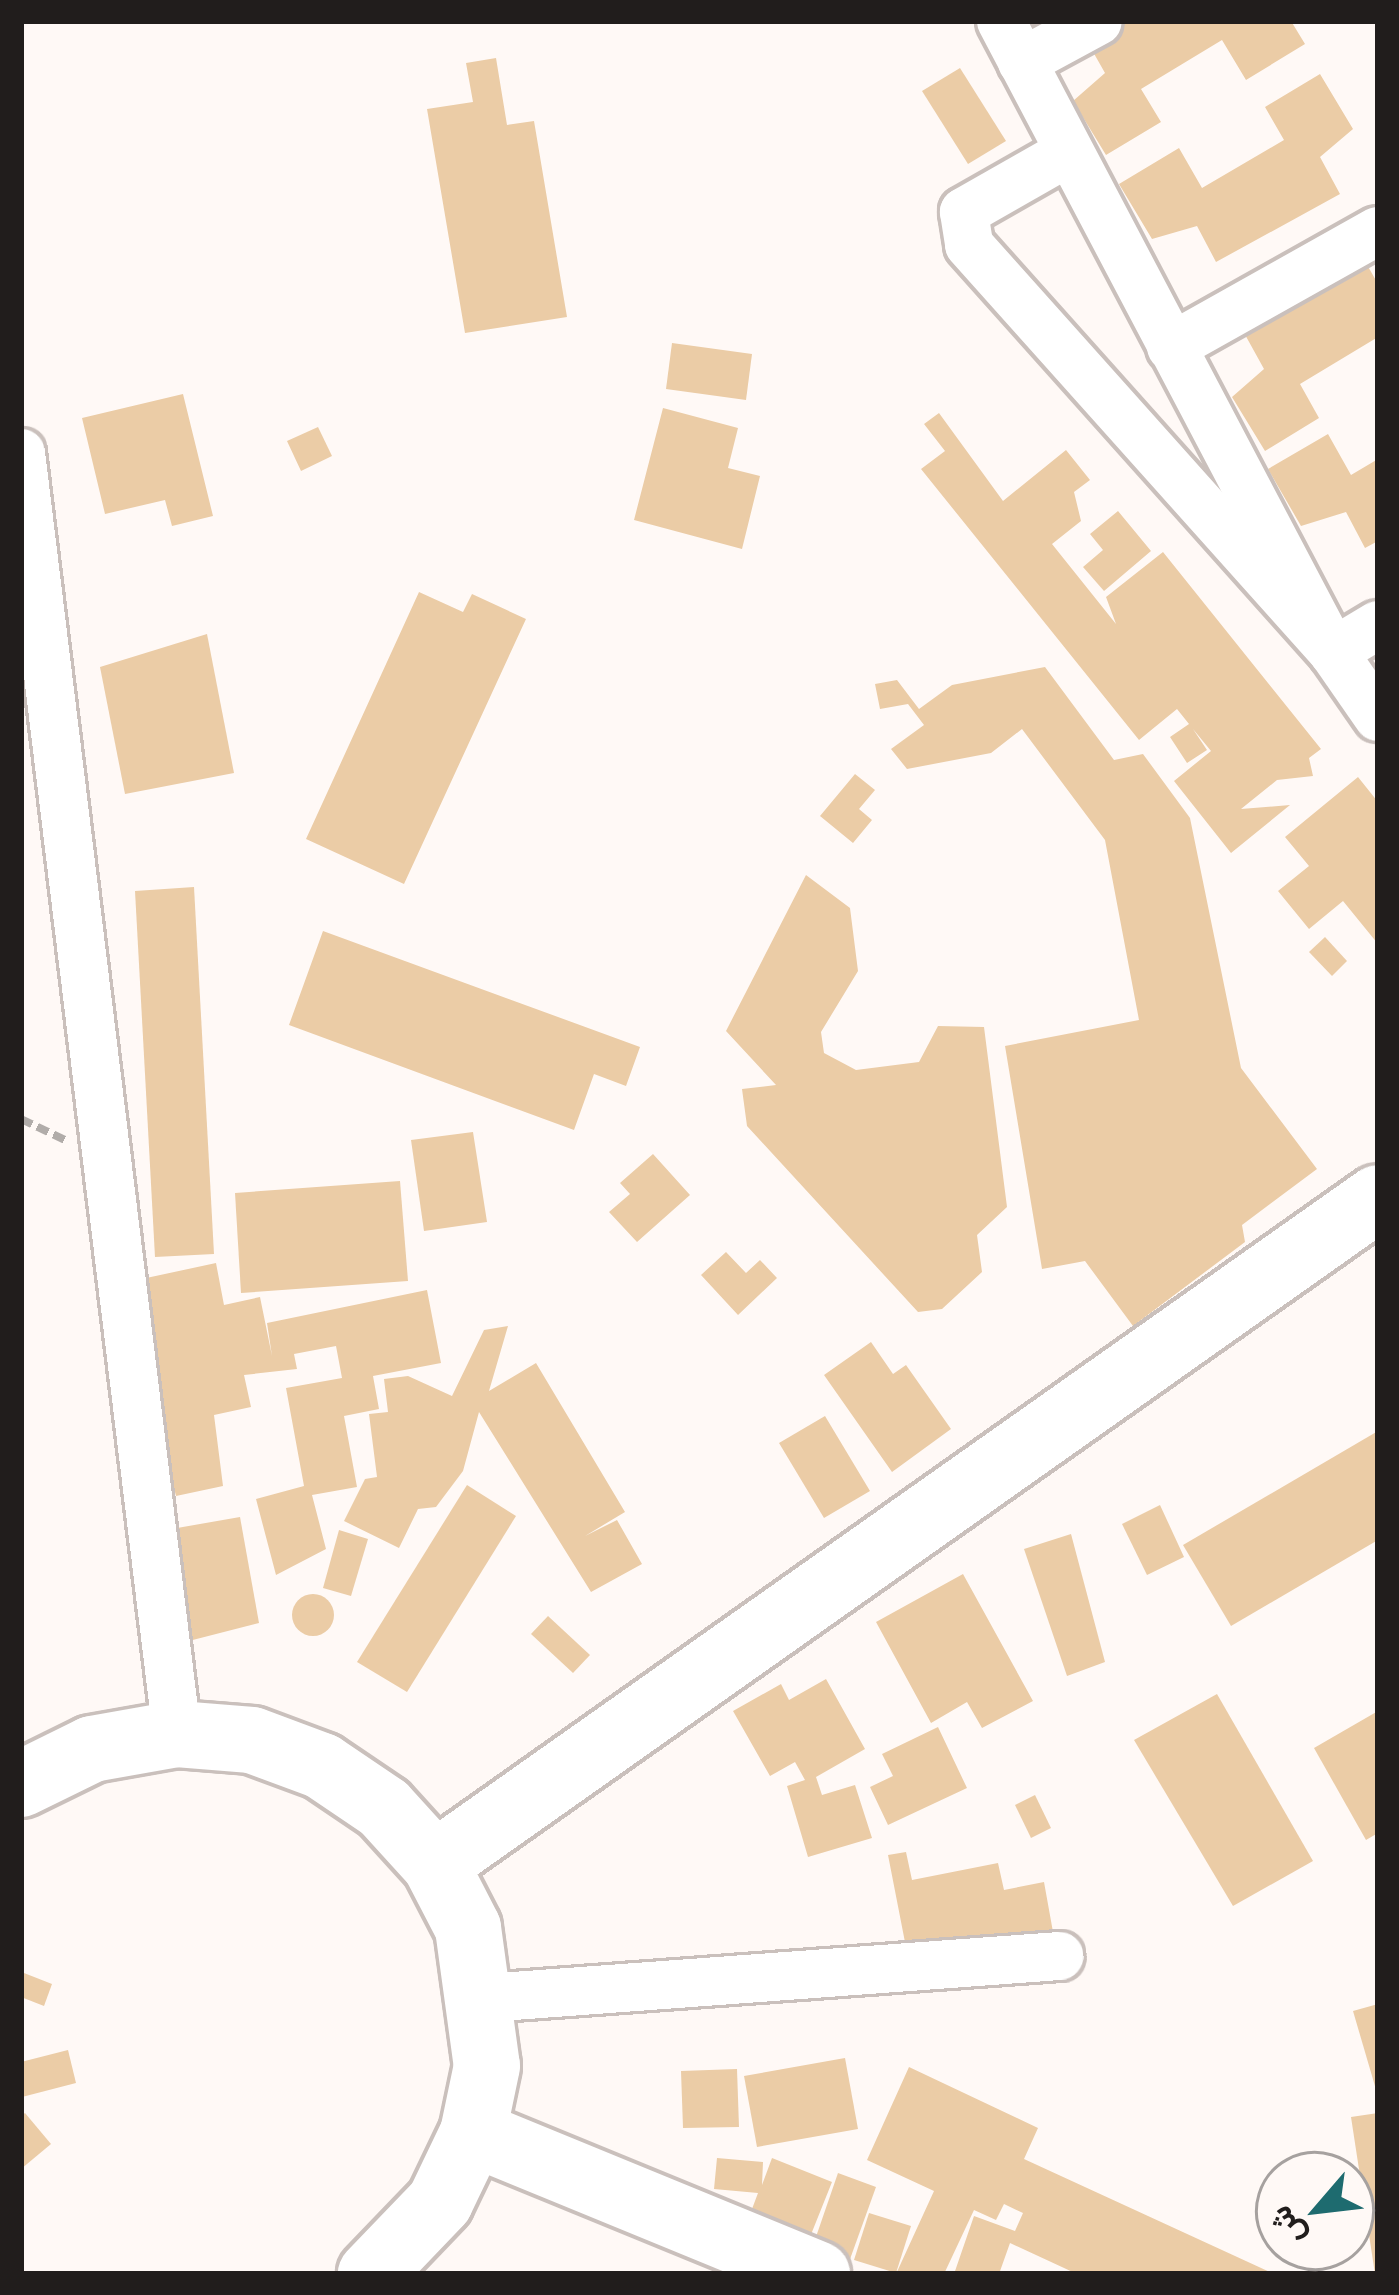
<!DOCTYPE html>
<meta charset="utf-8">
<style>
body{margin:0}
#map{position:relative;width:1399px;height:2295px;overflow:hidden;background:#fff9f6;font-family:Ubuntu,Vazirmatn,sans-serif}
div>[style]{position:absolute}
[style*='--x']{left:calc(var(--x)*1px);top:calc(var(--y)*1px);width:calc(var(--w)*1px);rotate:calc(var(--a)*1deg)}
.building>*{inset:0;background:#ebcca6}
.round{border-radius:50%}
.path>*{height:8px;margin-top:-4px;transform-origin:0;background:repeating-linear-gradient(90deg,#b1aca9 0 12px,transparent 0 18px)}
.roads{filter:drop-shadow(3px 0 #cac0bc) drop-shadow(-3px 0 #cac0bc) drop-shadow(0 3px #cac0bc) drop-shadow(0 -3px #cac0bc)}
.street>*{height:48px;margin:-24px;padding:0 24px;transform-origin:24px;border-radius:24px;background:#fff}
.primary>*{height:66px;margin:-33px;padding:0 33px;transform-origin:33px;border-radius:33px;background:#fff}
span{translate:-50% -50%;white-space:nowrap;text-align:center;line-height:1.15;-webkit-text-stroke:12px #fff9f6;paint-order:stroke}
.frame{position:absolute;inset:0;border:24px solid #211d1c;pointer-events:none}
.north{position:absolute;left:1255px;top:2151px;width:120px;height:120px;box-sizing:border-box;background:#fff9f6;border:3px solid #a6a19f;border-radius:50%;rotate:242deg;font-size:33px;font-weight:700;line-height:48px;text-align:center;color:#211d1c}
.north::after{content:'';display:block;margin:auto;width:42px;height:54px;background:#1e6b6f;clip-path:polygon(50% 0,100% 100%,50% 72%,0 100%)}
</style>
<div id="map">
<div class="building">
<div style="clip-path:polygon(1111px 21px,1291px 21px,1305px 44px,1246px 80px,1222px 40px,1141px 89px,1161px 122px,1106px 155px,1073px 101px,1105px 73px,1084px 36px)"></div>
<div style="clip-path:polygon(496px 58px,507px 125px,534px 121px,567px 317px,465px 333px,427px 109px,473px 102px,466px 63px)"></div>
<div style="clip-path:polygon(960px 68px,1006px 141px,968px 164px,922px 91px)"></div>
<div style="clip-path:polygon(1320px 74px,1353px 129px,1320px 157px,1340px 194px,1216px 262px,1197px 226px,1152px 239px,1119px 184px,1179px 148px,1202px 188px,1284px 140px,1265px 107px)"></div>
<div style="clip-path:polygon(1366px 263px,1378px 284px,1378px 337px,1300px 384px,1319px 418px,1265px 451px,1232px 397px,1264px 369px,1243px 331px)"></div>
<div style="clip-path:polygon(672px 343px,752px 354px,746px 400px,666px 389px)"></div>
<div style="clip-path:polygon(183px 394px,213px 516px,172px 526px,165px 500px,105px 514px,82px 418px)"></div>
<div style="clip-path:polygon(663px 408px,738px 428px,728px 468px,760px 476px,742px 549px,634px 520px)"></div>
<div style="clip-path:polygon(939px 413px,1003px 501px,1066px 450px,1090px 480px,1074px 492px,1081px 521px,1052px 544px,1116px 624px,1106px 597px,1163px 552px,1321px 749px,1309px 758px,1313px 776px,1277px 780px,1241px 809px,1290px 805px,1231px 853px,1174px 781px,1211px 751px,1193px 729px,1207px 750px,1187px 763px,1170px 737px,1189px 724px,1177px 709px,1139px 740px,921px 469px,945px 451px,924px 424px)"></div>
<div style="clip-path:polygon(318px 427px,332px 456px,301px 471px,287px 441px)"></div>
<div style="clip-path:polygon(1328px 434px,1351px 475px,1378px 459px,1378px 541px,1365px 548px,1346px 512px,1301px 526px,1268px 469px)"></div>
<div style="clip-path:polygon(1118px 511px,1151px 551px,1104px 591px,1083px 567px,1103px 550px,1090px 534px)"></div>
<div style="clip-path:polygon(419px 592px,463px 612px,472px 594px,526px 619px,404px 884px,306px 839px)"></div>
<div style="clip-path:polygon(207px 634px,234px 773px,125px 794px,100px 667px)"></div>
<div style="clip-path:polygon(1045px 667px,1114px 760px,1143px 754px,1190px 818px,1241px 1068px,1317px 1169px,1242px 1225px,1245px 1242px,1133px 1326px,1085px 1261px,1042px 1269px,1005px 1046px,1139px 1020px,1105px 840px,1022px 729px,991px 753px,907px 769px,891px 749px,924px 725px,908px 704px,880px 709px,875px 684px,897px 680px,919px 709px,952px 685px)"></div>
<div style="clip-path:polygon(855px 774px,875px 790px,859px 809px,872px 820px,853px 843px,820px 816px)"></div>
<div style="clip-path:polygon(1358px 777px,1378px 802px,1378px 944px,1343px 901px,1309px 929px,1278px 891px,1309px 866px,1285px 837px)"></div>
<div style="clip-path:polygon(806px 875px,850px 908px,858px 971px,821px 1032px,824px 1053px,856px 1070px,919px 1062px,938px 1026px,984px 1027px,1007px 1207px,977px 1235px,982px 1272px,942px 1309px,918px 1312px,747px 1126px,742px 1089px,776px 1085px,726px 1031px)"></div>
<div style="clip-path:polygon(194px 887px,214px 1254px,155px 1257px,135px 891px)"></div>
<div style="clip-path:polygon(323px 931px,640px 1047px,626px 1086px,594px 1074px,574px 1130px,289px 1025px)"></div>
<div style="clip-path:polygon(1325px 937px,1347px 961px,1332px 976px,1309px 952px)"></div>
<div style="clip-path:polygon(473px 1132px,487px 1222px,424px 1231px,411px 1140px)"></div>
<div style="clip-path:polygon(653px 1154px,690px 1195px,637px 1242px,609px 1212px,630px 1194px,620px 1183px)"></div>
<div style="clip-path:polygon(400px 1181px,408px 1281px,241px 1293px,235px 1193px)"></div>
<div style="clip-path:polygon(726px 1252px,746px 1273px,760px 1260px,777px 1278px,738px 1315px,701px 1275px)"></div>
<div style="clip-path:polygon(216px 1263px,224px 1305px,260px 1297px,272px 1356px,267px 1323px,427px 1290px,441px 1363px,373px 1376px,379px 1409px,344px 1416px,357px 1487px,312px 1495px,326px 1549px,276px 1575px,256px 1499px,304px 1486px,286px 1388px,342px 1378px,336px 1346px,294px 1354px,297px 1369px,244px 1375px,251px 1407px,214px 1415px,223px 1486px,176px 1496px,123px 1283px)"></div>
<div style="clip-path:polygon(508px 1326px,489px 1391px,536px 1363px,625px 1512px,585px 1536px,617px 1520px,642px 1564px,591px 1592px,479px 1412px,463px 1471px,436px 1507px,418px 1509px,399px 1548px,344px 1521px,365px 1479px,377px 1477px,369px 1414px,388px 1412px,384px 1379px,408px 1376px,452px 1396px,484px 1330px)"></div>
<div style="clip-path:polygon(871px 1342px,893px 1374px,906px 1365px,951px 1429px,892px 1472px,824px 1375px)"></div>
<div style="clip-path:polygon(825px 1416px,870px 1491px,824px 1518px,779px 1443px)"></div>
<div style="clip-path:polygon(1378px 1431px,1378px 1540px,1231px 1626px,1183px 1545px)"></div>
<div style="clip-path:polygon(467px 1485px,516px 1516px,407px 1692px,357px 1662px)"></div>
<div style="clip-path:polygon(1160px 1505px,1184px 1557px,1147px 1575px,1122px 1524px)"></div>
<div style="clip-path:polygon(240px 1517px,259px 1623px,181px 1643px,160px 1531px)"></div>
<div style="clip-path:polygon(339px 1530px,368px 1539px,351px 1596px,323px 1588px)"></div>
<div style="clip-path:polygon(1071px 1534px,1105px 1662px,1067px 1676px,1024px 1549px)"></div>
<div style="clip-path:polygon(963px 1574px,1033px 1701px,982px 1728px,967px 1702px,931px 1723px,876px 1622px)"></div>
<div class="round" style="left:292px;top:1594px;width:42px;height:42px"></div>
<div style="clip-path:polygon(548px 1616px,590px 1655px,573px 1673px,531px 1634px)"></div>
<div style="clip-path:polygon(826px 1679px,865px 1749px,816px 1777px,822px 1795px,855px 1785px,872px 1838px,808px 1857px,787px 1786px,805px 1780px,795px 1762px,770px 1776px,733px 1711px,781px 1684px,789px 1700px)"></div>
<div style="clip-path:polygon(1217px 1694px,1313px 1861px,1233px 1906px,1134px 1740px)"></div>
<div style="clip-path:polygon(1378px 1711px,1378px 1833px,1366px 1840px,1314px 1748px)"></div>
<div style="clip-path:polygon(938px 1727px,967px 1788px,888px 1825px,870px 1787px,893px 1776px,882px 1754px)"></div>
<div style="clip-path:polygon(1035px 1795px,1051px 1828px,1031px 1838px,1015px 1805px)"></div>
<div style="clip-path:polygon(906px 1852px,912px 1880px,998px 1863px,1004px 1890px,1044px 1882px,1053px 1932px,911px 1973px,888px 1855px)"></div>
<div style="clip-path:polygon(24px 1973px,52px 1984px,44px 2006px,21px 1997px)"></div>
<div style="clip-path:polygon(1378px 2004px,1378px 2093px,1377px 2093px,1353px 2011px)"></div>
<div style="clip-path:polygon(68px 2050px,76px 2083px,22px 2097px,21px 2062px)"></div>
<div style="clip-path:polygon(845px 2058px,858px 2129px,757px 2147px,744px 2076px)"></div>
<div style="clip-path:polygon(909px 2067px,1038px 2128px,1024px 2159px,1274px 2274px,1077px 2274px,1010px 2243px,999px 2274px,954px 2274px,974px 2216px,1015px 2231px,1023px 2213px,1004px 2204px,996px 2220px,974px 2210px,944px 2274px,896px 2274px,934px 2191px,867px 2160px)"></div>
<div style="clip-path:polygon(737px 2069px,739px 2127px,683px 2128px,681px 2071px)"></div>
<div style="clip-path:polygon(25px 2113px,51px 2144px,21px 2169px,21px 2116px)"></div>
<div style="clip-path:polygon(1378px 2113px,1378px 2274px,1375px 2274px,1351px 2117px)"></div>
<div style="clip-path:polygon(717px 2158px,763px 2162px,762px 2185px,772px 2158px,832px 2182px,802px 2257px,743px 2233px,758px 2193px,714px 2189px)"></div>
<div style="clip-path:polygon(838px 2173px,876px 2187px,845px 2273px,808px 2260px)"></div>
<div style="clip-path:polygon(869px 2213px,911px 2226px,896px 2273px,854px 2260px)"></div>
</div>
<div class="path">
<div style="--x:21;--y:1119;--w:49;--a:25.5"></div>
</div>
<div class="roads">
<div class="street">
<div style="--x:1001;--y:21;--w:713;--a:62.25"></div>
<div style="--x:1333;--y:652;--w:52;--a:-31"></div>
<div style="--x:1022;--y:62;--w:86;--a:-28.3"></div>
<div style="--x:1069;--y:152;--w:121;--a:150.3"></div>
<div style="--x:964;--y:212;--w:33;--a:81"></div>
<div style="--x:969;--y:245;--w:546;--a:48.19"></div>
<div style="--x:1333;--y:652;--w:79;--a:55.3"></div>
<div style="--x:1171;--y:347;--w:237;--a:-29.3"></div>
<div style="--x:21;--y:453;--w:1290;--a:83.06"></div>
<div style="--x:486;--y:1998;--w:575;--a:-4.19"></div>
</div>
<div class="primary">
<div style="--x:21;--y:1784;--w:79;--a:-26.2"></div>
<div style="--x:92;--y:1749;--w:86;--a:-10"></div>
<div style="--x:177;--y:1734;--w:75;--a:4.6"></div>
<div style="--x:252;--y:1740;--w:75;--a:20.4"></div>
<div style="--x:322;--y:1766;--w:75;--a:34.1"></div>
<div style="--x:384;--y:1808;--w:76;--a:47.7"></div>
<div style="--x:435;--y:1864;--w:72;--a:62.7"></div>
<div style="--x:468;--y:1928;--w:139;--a:82.2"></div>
<div style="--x:487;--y:2066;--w:68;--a:101.8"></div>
<div style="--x:473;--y:2133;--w:76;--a:115.6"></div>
<div style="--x:440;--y:2202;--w:100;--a:133.8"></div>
<div style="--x:435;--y:1864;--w:1154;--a:-35.23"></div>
<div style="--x:473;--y:2133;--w:372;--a:22.3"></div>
</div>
</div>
<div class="frame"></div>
<div class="north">ش</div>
</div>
